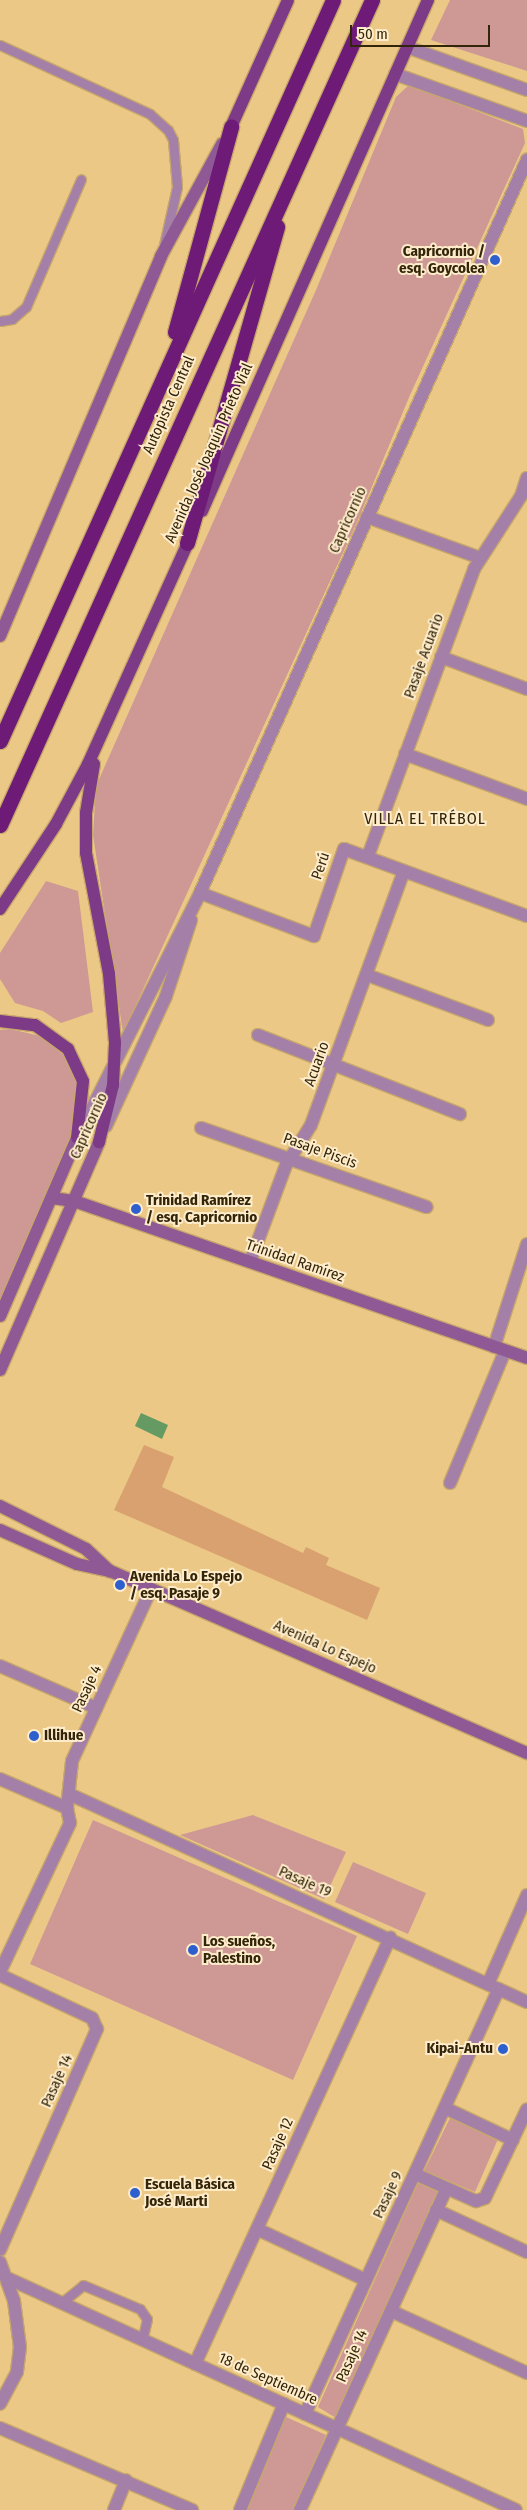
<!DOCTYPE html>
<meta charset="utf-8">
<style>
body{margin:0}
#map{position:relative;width:527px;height:2510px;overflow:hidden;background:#ebc885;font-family:"Fira Sans Condensed",sans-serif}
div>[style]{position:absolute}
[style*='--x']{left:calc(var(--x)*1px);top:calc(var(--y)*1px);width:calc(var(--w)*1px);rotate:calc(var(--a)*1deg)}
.green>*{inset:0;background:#ce9995}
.water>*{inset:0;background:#659b62}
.building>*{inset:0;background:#d9a16f}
.roads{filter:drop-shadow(1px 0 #c6a76c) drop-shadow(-1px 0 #c6a76c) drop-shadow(0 1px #c6a76c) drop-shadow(0 -1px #c6a76c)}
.service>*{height:9px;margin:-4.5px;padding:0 4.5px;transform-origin:4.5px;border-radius:4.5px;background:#a480a8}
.minor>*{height:12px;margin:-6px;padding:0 6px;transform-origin:6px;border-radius:6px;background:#a480a8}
.tertiary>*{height:12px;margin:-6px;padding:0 6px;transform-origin:6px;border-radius:6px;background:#a480a8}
.secondary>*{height:12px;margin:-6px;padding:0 6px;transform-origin:6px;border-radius:6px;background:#8e5994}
.primary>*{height:12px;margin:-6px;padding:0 6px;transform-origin:6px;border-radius:6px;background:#7d3a86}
.motorway>*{height:15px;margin:-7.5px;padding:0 7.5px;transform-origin:7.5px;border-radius:7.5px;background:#6e1b78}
.dots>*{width:14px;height:14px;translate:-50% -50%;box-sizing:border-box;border:2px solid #feeccb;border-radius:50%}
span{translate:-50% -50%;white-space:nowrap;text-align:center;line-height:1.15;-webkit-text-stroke:4px #feeccb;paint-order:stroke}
.poi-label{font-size:15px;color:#322509;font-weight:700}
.right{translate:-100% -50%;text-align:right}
.left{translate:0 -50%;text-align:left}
.street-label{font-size:15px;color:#322509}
.neighbourhood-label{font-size:16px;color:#322509;letter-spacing:1px}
.scale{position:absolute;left:350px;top:25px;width:140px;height:22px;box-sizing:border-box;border:2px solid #322509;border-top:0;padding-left:6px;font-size:15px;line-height:18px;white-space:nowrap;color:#322509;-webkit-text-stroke:4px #feeccb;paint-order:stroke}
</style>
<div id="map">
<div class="green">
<div style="clip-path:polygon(450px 0,527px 0,527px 71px,431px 40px)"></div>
<div style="clip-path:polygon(409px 85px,523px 129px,525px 143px,410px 395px,358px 520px,123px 1033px,93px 835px,96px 786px,316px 290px,396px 97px)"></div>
<div style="clip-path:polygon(46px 881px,78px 891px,93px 1012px,61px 1023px,43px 1011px,15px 1003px,0 979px,0 953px)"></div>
<div style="clip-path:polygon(10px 1029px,40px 1036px,66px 1054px,81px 1088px,77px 1124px,0 1299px,0 1030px)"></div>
<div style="clip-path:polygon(253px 1815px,346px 1852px,324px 1899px,180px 1835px)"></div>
<div style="clip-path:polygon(93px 1820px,357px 1936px,293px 2080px,30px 1964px)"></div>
<div style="clip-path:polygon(353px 1862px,426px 1893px,408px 1934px,335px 1902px)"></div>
<div style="clip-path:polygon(451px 2116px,498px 2139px,475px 2192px,424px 2171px)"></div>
<div style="clip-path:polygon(418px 2183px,438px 2192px,336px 2418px,318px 2407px)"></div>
<div style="clip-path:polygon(286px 2417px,326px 2435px,294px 2510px,246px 2510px)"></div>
</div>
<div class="water">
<div style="clip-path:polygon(141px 1413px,168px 1425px,162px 1439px,135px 1426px)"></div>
</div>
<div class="building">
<div style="clip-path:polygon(144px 1445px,174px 1457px,162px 1487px,303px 1553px,306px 1547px,329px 1558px,326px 1565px,380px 1588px,367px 1620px,114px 1510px)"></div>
</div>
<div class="roads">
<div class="service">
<div style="--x:0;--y:45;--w:165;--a:24.7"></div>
<div style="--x:150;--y:114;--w:24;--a:42"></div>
<div style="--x:168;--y:130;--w:11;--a:63"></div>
<div style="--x:173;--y:140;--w:47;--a:85.1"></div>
<div style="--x:177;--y:187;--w:59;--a:102.6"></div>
<div style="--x:0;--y:321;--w:12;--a:-9"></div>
<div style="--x:12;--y:319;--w:18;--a:-41"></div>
<div style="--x:26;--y:307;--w:139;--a:-66.7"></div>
<div style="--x:61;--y:2303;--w:28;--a:-39"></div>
<div style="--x:83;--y:2285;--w:62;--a:22.8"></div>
<div style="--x:140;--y:2309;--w:12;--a:55"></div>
<div style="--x:147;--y:2319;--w:22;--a:103"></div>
</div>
<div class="minor">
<div style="--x:367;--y:517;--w:120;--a:19.9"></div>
<div style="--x:441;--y:657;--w:92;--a:20.4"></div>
<div style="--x:405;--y:754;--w:130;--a:20.2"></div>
<div style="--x:368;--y:856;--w:306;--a:-69.7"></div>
<div style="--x:474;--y:569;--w:87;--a:-57.2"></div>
<div style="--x:521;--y:496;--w:19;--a:-72"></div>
<div style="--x:200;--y:893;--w:122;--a:20.7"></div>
<div style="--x:314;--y:936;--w:92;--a:-71"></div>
<div style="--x:344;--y:849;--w:195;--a:20.1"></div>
<div style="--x:367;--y:975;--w:129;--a:20.4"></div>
<div style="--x:258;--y:1035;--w:217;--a:21.4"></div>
<div style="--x:201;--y:1128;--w:239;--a:19.3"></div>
<div style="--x:250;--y:1262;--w:103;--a:-69.6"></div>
<div style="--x:286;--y:1165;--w:47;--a:-58"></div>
<div style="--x:311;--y:1125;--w:270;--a:-69.9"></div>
<div style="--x:494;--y:1347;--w:108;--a:-72.2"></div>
<div style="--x:450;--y:1483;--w:143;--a:-67.4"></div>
<div style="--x:0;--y:1666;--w:105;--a:23.6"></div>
<div style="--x:0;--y:1779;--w:73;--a:23.4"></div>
<div style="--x:69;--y:1794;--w:503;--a:24.43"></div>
<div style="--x:67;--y:1808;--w:47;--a:-83.9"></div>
<div style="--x:72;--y:1761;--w:189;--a:-65.3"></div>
<div style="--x:0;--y:1972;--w:165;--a:-64.8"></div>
<div style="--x:70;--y:1823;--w:15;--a:-101"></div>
<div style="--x:0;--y:1975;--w:102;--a:25.1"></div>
<div style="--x:92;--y:2018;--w:12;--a:66"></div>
<div style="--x:97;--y:2029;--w:241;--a:113.7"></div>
<div style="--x:488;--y:1984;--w:97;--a:-66.3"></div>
<div style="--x:445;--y:2108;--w:75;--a:25.2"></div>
<div style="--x:415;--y:2174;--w:67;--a:23.9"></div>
<div style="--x:476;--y:2201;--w:9;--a:-18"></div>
<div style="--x:485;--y:2198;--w:98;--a:-64.7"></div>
<div style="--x:436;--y:2210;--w:100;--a:24.8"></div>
<div style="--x:257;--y:2229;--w:120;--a:25.1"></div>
<div style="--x:7;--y:2278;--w:559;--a:24.5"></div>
<div style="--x:391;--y:2311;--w:149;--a:24.5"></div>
<div style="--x:195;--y:2364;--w:469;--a:-65.4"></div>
<div style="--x:305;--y:2414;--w:467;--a:-65.5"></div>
<div style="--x:0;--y:2428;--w:209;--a:23.1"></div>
<div style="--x:114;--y:2510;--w:32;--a:-68"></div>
<div style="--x:240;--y:2510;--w:115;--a:-67.5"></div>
<div style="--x:300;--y:2510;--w:353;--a:-65.5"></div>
</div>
<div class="tertiary">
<div style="--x:407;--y:47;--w:127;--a:19.7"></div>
<div style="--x:395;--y:74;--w:140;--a:19.6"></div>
<div style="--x:106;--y:1126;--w:143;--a:-65.2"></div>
<div style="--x:166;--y:996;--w:80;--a:-71.8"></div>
<div style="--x:77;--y:1138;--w:274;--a:-63.3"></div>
<div style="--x:200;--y:893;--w:803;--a:-65.96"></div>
<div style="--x:0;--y:2262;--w:41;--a:70.3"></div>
<div style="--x:14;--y:2301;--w:46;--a:82.6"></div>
<div style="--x:20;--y:2347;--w:25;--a:97"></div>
<div style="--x:17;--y:2372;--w:36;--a:118"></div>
</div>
<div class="secondary">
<div style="--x:0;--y:636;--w:413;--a:-67"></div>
<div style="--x:161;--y:256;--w:128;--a:-61.4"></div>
<div style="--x:52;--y:1198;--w:22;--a:8"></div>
<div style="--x:74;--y:1201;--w:479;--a:19.1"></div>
<div style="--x:0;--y:1316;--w:194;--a:-66.6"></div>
<div style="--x:0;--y:1370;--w:249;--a:-66.5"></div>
<div style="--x:0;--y:1506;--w:96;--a:26.6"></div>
<div style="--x:86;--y:1549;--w:33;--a:43"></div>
<div style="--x:0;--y:1530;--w:84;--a:23.8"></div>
<div style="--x:77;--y:1564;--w:34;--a:12"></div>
<div style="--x:110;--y:1571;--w:455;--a:23.6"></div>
</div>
<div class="primary">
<div style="--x:231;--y:127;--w:139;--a:-65.8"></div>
<div style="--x:202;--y:511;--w:559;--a:-66.14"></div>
<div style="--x:94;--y:764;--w:50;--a:99.3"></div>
<div style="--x:86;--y:813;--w:40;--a:90"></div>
<div style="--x:86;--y:853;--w:123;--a:79.2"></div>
<div style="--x:109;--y:974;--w:69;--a:85"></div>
<div style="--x:115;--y:1043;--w:42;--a:92.7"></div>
<div style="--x:113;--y:1085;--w:59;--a:103.8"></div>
<div style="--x:0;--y:909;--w:102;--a:-56.6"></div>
<div style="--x:56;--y:824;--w:68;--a:-61.9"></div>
<div style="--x:88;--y:764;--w:250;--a:-65.7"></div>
<div style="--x:0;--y:1021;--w:35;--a:7"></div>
<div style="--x:35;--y:1025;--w:41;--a:36"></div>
<div style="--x:68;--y:1049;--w:35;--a:65"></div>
<div style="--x:83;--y:1081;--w:57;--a:96"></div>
</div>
<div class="motorway">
<div style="--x:175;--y:332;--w:213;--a:-74.7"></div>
<div style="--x:187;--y:543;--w:329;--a:-74.1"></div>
<div style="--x:0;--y:741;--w:812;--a:-65.8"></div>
<div style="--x:0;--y:825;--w:905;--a:-65.73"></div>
</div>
</div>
<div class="dots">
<div style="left:495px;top:260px;background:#2d5fce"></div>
<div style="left:136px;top:1209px;background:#2d5fce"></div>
<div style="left:120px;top:1585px;background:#2d5fce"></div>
<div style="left:34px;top:1736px;background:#2d5fce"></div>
<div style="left:193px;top:1950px;background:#2d5fce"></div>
<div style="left:503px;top:2049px;background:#2d5fce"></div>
<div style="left:135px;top:2193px;background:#2d5fce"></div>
</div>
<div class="poi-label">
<span class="right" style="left:485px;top:260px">Capricornio /<br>esq. Goycolea</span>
<span class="left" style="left:146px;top:1209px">Trinidad Ramírez<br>/ esq. Capricornio</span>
<span class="left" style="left:130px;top:1585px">Avenida Lo Espejo<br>/ esq. Pasaje 9</span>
<span class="left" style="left:44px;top:1736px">Illihue</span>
<span class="left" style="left:203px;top:1950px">Los sueños,<br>Palestino</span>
<span class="right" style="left:493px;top:2049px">Kipai-Antu</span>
<span class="left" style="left:145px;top:2193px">Escuela Básica<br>José Marti</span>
</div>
<div class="street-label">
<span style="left:169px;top:405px;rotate:-66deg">Autopista Central</span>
<span style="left:209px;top:453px;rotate:-66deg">Avenida José Joaquín Prieto Vial</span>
<span style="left:348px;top:520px;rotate:-66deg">Capricornio</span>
<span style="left:424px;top:656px;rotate:-70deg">Pasaje Acuario</span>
<span style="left:321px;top:866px;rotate:-71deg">Perú</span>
<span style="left:317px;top:1064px;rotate:-70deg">Acuario</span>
<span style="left:89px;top:1126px;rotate:-66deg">Capricornio</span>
<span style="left:320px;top:1151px;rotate:20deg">Pasaje Piscis</span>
<span style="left:295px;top:1261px;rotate:19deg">Trinidad Ramírez</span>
<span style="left:325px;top:1647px;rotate:24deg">Avenida Lo Espejo</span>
<span style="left:87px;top:1689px;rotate:-65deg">Pasaje 4</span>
<span style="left:305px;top:1882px;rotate:24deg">Pasaje 19</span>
<span style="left:57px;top:2081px;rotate:-66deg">Pasaje 14</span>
<span style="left:278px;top:2144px;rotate:-66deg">Pasaje 12</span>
<span style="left:388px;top:2195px;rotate:-65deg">Pasaje 9</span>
<span style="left:352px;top:2356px;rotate:-66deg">Pasaje 14</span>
<span style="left:268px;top:2379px;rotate:24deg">18 de Septiembre</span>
</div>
<div class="neighbourhood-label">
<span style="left:425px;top:819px">VILLA EL TRÉBOL</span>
</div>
<div class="scale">50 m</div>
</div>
